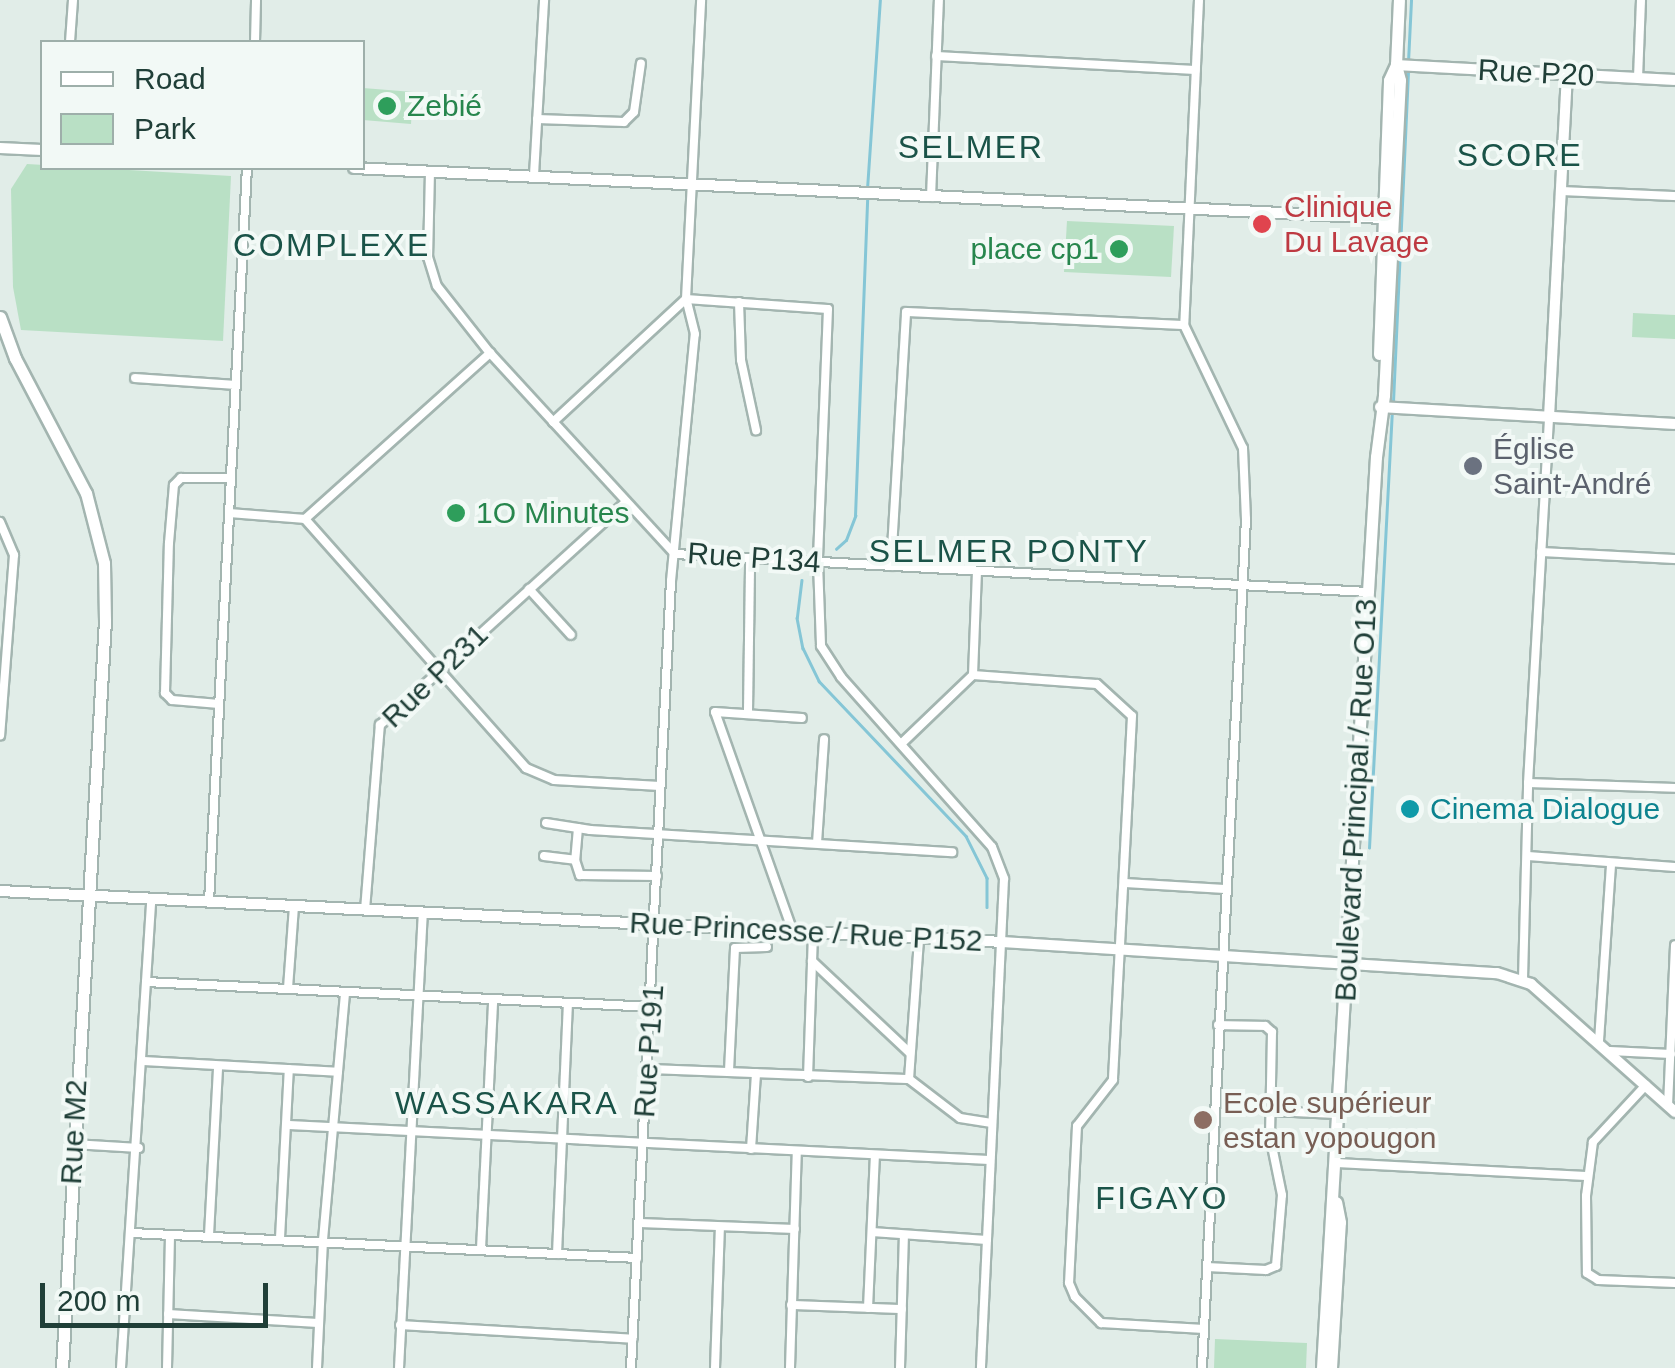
<!DOCTYPE html>
<meta charset="utf-8">
<style>
body{margin:0}
#map{position:relative;width:1675px;height:1368px;overflow:hidden;background:#e1ede8;font-family:Helvetica,sans-serif}
div>[style]{position:absolute}
[style*='--x']{left:calc(var(--x)*1px);top:calc(var(--y)*1px);width:calc(var(--w)*1px);rotate:calc(var(--a)*1deg)}
.green>*{inset:0;background:#b9e0c5}
.stream>*{height:2.5px;margin:-1.25px;padding:0 1.25px;transform-origin:1.25px;border-radius:1.25px;background:#85c6d6}
.roads{filter:drop-shadow(2px 0 #a3b5b0) drop-shadow(-2px 0 #a3b5b0) drop-shadow(0 2px #a3b5b0) drop-shadow(0 -2px #a3b5b0)}
.minor>*{height:8px;margin:-4px;padding:0 4px;transform-origin:4px;border-radius:4px;background:#fff}
.tertiary>*{height:10px;margin:-5px;padding:0 5px;transform-origin:5px;border-radius:5px;background:#fff}
.secondary>*{height:11px;margin:-5.5px;padding:0 5.5px;transform-origin:5.5px;border-radius:5.5px;background:#fff}
.dots>*{width:28px;height:28px;translate:-50% -50%;box-sizing:border-box;border:5px solid #f2f9f6;border-radius:50%}
span{translate:-50% -50%;white-space:nowrap;text-align:center;line-height:1.15;-webkit-text-stroke:8px #f2f9f6;paint-order:stroke}
.street-label{font-size:30px;color:#203f38}
.leisure-label{font-size:30px;color:#27864d}
.left{translate:0 -50%;text-align:left}
.right{translate:-100% -50%;text-align:right}
.health-label{font-size:30px;color:#be3a42}
.worship-label{font-size:30px;color:#5b616d}
.culture-label{font-size:30px;color:#0d838f}
.education-label{font-size:30px;color:#785e54}
.neighbourhood-label{font-size:32px;color:#1a5348;letter-spacing:2.5px}
.legend{position:absolute;left:40px;top:40px;width:325px;height:130px;box-sizing:border-box;background:#f2f9f6;border:2px solid #9eafaa;margin:0;padding:12px 18px;list-style:none;font-size:30px;color:#203f38}
.legend li{display:flex;align-items:center;gap:20px;height:50px}
.legend b{width:50px;border:2px solid #9eafaa}
.scale{position:absolute;left:40px;top:1283px;width:228px;height:45px;box-sizing:border-box;border:5px solid #203f38;border-top:0;padding-left:12px;font-size:30px;line-height:35px;white-space:nowrap;color:#203f38;-webkit-text-stroke:8px #f2f9f6;paint-order:stroke}
</style>
<div id="map">
<div class="green">
<div style="clip-path:polygon(363px 88px,413px 92px,411px 124px,363px 120px)"></div>
<div style="clip-path:polygon(27px 164px,231px 176px,223px 341px,21px 330px,13px 287px,11px 189px)"></div>
<div style="clip-path:polygon(1067px 221px,1174px 226px,1171px 277px,1064px 272px)"></div>
<div style="clip-path:polygon(1633px 313px,1675px 315px,1675px 339px,1632px 337px)"></div>
<div style="clip-path:polygon(1215px 1339px,1307px 1343px,1306px 1368px,1214px 1368px)"></div>
</div>
<div class="stream">
<div style="--x:1408;--y:62;--w:62;--a:-87.2"></div>
<div style="--x:867;--y:189;--w:189;--a:-86.1"></div>
<div style="--x:1393;--y:402;--w:332;--a:-87.4"></div>
<div style="--x:836;--y:549;--w:13;--a:-42"></div>
<div style="--x:846;--y:540;--w:26;--a:-69"></div>
<div style="--x:855;--y:516;--w:319;--a:-87.8"></div>
<div style="--x:802;--y:580;--w:38;--a:97"></div>
<div style="--x:797;--y:618;--w:31;--a:79"></div>
<div style="--x:803;--y:648;--w:37;--a:64"></div>
<div style="--x:819;--y:681;--w:214;--a:46.5"></div>
<div style="--x:966;--y:836;--w:47;--a:63.4"></div>
<div style="--x:987;--y:878;--w:29;--a:90"></div>
<div style="--x:1369;--y:848;--w:439;--a:-87"></div>
</div>
<div class="roads">
<div class="minor">
<div style="--x:1199;--y:0;--w:325;--a:92.6"></div>
<div style="--x:1184;--y:325;--w:136;--a:64.4"></div>
<div style="--x:1243;--y:448;--w:71;--a:87.6"></div>
<div style="--x:1246;--y:519;--w:850;--a:92.97"></div>
<div style="--x:70;--y:42;--w:42;--a:-85.9"></div>
<div style="--x:255;--y:42;--w:42;--a:-88.6"></div>
<div style="--x:936;--y:56;--w:260;--a:3.1"></div>
<div style="--x:1638;--y:78;--w:78;--a:-87.8"></div>
<div style="--x:537;--y:119;--w:87;--a:2"></div>
<div style="--x:624;--y:122;--w:14;--a:-45"></div>
<div style="--x:634;--y:112;--w:49;--a:-81.9"></div>
<div style="--x:430;--y:171;--w:86;--a:91.3"></div>
<div style="--x:428;--y:257;--w:30;--a:73"></div>
<div style="--x:437;--y:286;--w:85;--a:51.7"></div>
<div style="--x:490;--y:353;--w:273;--a:47.4"></div>
<div style="--x:675;--y:554;--w:694;--a:3.14"></div>
<div style="--x:534;--y:175;--w:175;--a:-86.7"></div>
<div style="--x:1560;--y:191;--w:115;--a:2.5"></div>
<div style="--x:931;--y:197;--w:197;--a:-87.7"></div>
<div style="--x:739;--y:302;--w:58;--a:88"></div>
<div style="--x:741;--y:360;--w:72;--a:77.9"></div>
<div style="--x:135;--y:378;--w:101;--a:4"></div>
<div style="--x:553;--y:422;--w:181;--a:-42.8"></div>
<div style="--x:686;--y:299;--w:142;--a:4"></div>
<div style="--x:828;--y:309;--w:254;--a:92.3"></div>
<div style="--x:818;--y:563;--w:83;--a:87.9"></div>
<div style="--x:821;--y:646;--w:37;--a:57"></div>
<div style="--x:841;--y:677;--w:227;--a:48.4"></div>
<div style="--x:992;--y:847;--w:34;--a:69"></div>
<div style="--x:1004;--y:879;--w:490;--a:92.7"></div>
<div style="--x:230;--y:513;--w:75;--a:4.6"></div>
<div style="--x:305;--y:519;--w:249;--a:-41.9"></div>
<div style="--x:305;--y:519;--w:333;--a:48.4"></div>
<div style="--x:526;--y:768;--w:30;--a:23"></div>
<div style="--x:554;--y:780;--w:106;--a:3.2"></div>
<div style="--x:0;--y:522;--w:36;--a:67"></div>
<div style="--x:14;--y:555;--w:181;--a:94.4"></div>
<div style="--x:1541;--y:552;--w:134;--a:3"></div>
<div style="--x:891;--y:566;--w:254;--a:-86.6"></div>
<div style="--x:906;--y:312;--w:278;--a:2.7"></div>
<div style="--x:529;--y:589;--w:62;--a:47.6"></div>
<div style="--x:973;--y:675;--w:103;--a:-87.8"></div>
<div style="--x:219;--y:704;--w:47;--a:-175.1"></div>
<div style="--x:172;--y:700;--w:10;--a:-135"></div>
<div style="--x:165;--y:693;--w:150;--a:-88.5"></div>
<div style="--x:169;--y:543;--w:58;--a:-85.1"></div>
<div style="--x:174;--y:485;--w:10;--a:-45"></div>
<div style="--x:181;--y:478;--w:49;--a:0"></div>
<div style="--x:748;--y:711;--w:151;--a:-89.2"></div>
<div style="--x:902;--y:743;--w:98;--a:-43.8"></div>
<div style="--x:973;--y:675;--w:124;--a:4.2"></div>
<div style="--x:1097;--y:684;--w:47;--a:42.4"></div>
<div style="--x:1132;--y:716;--w:364;--a:93"></div>
<div style="--x:1113;--y:1080;--w:58;--a:128"></div>
<div style="--x:1077;--y:1126;--w:157;--a:92.9"></div>
<div style="--x:1069;--y:1283;--w:15;--a:67"></div>
<div style="--x:1075;--y:1297;--w:37;--a:45"></div>
<div style="--x:1101;--y:1323;--w:103;--a:3.3"></div>
<div style="--x:1528;--y:783;--w:147;--a:1.9"></div>
<div style="--x:546;--y:823;--w:45;--a:9"></div>
<div style="--x:590;--y:830;--w:363;--a:3.5"></div>
<div style="--x:578;--y:828;--w:32;--a:95"></div>
<div style="--x:575;--y:860;--w:16;--a:72"></div>
<div style="--x:580;--y:875;--w:77;--a:0.7"></div>
<div style="--x:817;--y:843;--w:104;--a:-86.1"></div>
<div style="--x:544;--y:856;--w:31;--a:7"></div>
<div style="--x:1528;--y:856;--w:147;--a:4.3"></div>
<div style="--x:1125;--y:883;--w:100;--a:3.4"></div>
<div style="--x:209;--y:902;--w:735;--a:-87.04"></div>
<div style="--x:365;--y:910;--w:186;--a:-85.4"></div>
<div style="--x:380;--y:725;--w:332;--a:-42.2"></div>
<div style="--x:793;--y:932;--w:233;--a:-109.5"></div>
<div style="--x:715;--y:712;--w:87;--a:3.9"></div>
<div style="--x:812;--y:961;--w:134;--a:43.2"></div>
<div style="--x:1523;--y:979;--w:196;--a:-88.5"></div>
<div style="--x:1528;--y:783;--w:367;--a:-86.7"></div>
<div style="--x:146;--y:982;--w:508;--a:2.82"></div>
<div style="--x:288;--y:988;--w:82;--a:-85.8"></div>
<div style="--x:1599;--y:1041;--w:178;--a:-86.1"></div>
<div style="--x:1610;--y:1051;--w:61;--a:2.8"></div>
<div style="--x:143;--y:1061;--w:195;--a:3.2"></div>
<div style="--x:648;--y:1069;--w:261;--a:2.2"></div>
<div style="--x:909;--y:1079;--w:64;--a:37.4"></div>
<div style="--x:960;--y:1118;--w:32;--a:9"></div>
<div style="--x:729;--y:1071;--w:123;--a:-87.2"></div>
<div style="--x:735;--y:948;--w:32;--a:-2"></div>
<div style="--x:808;--y:1077;--w:144;--a:-88"></div>
<div style="--x:909;--y:1079;--w:141;--a:-85.9"></div>
<div style="--x:1646;--y:1085;--w:78;--a:132.9"></div>
<div style="--x:1593;--y:1142;--w:54;--a:97.4"></div>
<div style="--x:1586;--y:1196;--w:77;--a:89.3"></div>
<div style="--x:1587;--y:1273;--w:13;--a:32"></div>
<div style="--x:1598;--y:1280;--w:77;--a:2.2"></div>
<div style="--x:1668;--y:1106;--w:161;--a:-87.5"></div>
<div style="--x:1271;--y:1111;--w:67;--a:2.6"></div>
<div style="--x:289;--y:1125;--w:701;--a:2.86"></div>
<div style="--x:73;--y:1144;--w:66;--a:3.5"></div>
<div style="--x:751;--y:1149;--w:76;--a:-86.2"></div>
<div style="--x:1336;--y:1163;--w:251;--a:3"></div>
<div style="--x:640;--y:1223;--w:155;--a:2.2"></div>
<div style="--x:872;--y:1232;--w:115;--a:4"></div>
<div style="--x:132;--y:1233;--w:506;--a:2.83"></div>
<div style="--x:209;--y:1235;--w:168;--a:-86.9"></div>
<div style="--x:280;--y:1238;--w:169;--a:-87"></div>
<div style="--x:481;--y:1249;--w:249;--a:-87.2"></div>
<div style="--x:557;--y:1254;--w:250;--a:-87.5"></div>
<div style="--x:1207;--y:1267;--w:59;--a:2.9"></div>
<div style="--x:1266;--y:1270;--w:11;--a:-22"></div>
<div style="--x:1276;--y:1266;--w:71;--a:-85.2"></div>
<div style="--x:1282;--y:1195;--w:60;--a:-101.5"></div>
<div style="--x:1270;--y:1136;--w:104;--a:-88.9"></div>
<div style="--x:1272;--y:1032;--w:9;--a:-139"></div>
<div style="--x:1265;--y:1026;--w:47;--a:-178.8"></div>
<div style="--x:791;--y:1305;--w:111;--a:2.1"></div>
<div style="--x:868;--y:1308;--w:152;--a:-87.4"></div>
<div style="--x:168;--y:1314;--w:150;--a:3.4"></div>
<div style="--x:400;--y:1325;--w:233;--a:3.4"></div>
<div style="--x:121;--y:1368;--w:471;--a:-86.3"></div>
<div style="--x:167;--y:1368;--w:133;--a:-88.7"></div>
<div style="--x:317;--y:1368;--w:128;--a:-87.3"></div>
<div style="--x:323;--y:1240;--w:248;--a:-84.9"></div>
<div style="--x:399;--y:1368;--w:455;--a:-87"></div>
<div style="--x:631;--y:1368;--w:788;--a:-87.09"></div>
<div style="--x:671;--y:581;--w:248;--a:-84.5"></div>
<div style="--x:695;--y:334;--w:36;--a:-104"></div>
<div style="--x:686;--y:299;--w:299;--a:-87.1"></div>
<div style="--x:715;--y:1368;--w:141;--a:-88"></div>
<div style="--x:790;--y:1368;--w:217;--a:-88.2"></div>
<div style="--x:900;--y:1368;--w:133;--a:-88.3"></div>
</div>
<div class="tertiary">
<div style="--x:1396;--y:65;--w:279;--a:3.1"></div>
<div style="--x:0;--y:148;--w:42;--a:2.7"></div>
<div style="--x:354;--y:168;--w:1031;--a:2.78"></div>
<div style="--x:1380;--y:407;--w:295;--a:3.3"></div>
<div style="--x:1549;--y:417;--w:342;--a:-87"></div>
<div style="--x:0;--y:891;--w:1003;--a:2.91"></div>
<div style="--x:1002;--y:942;--w:496;--a:3.6"></div>
<div style="--x:1497;--y:973;--w:36;--a:18"></div>
<div style="--x:1531;--y:984;--w:193;--a:41.6"></div>
</div>
<div class="secondary">
<div style="--x:0;--y:317;--w:44;--a:69.9"></div>
<div style="--x:15;--y:358;--w:153;--a:62.3"></div>
<div style="--x:86;--y:493;--w:72;--a:75.6"></div>
<div style="--x:104;--y:563;--w:57;--a:89"></div>
<div style="--x:105;--y:620;--w:749;--a:93.29"></div>
<div style="--x:1379;--y:354;--w:274;--a:-87.9"></div>
<div style="--x:1389;--y:80;--w:17;--a:-65"></div>
<div style="--x:1322;--y:1368;--w:913;--a:-86.61"></div>
<div style="--x:1376;--y:457;--w:63;--a:-82.6"></div>
<div style="--x:1384;--y:395;--w:315;--a:-87.1"></div>
<div style="--x:1400;--y:80;--w:16;--a:-105"></div>
<div style="--x:1396;--y:65;--w:65;--a:-87.4"></div>
<div style="--x:1331;--y:1368;--w:146;--a:-86.5"></div>
<div style="--x:1340;--y:1222;--w:20;--a:-101"></div>
</div>
</div>
<div class="dots">
<div style="left:387px;top:106px;background:#2e9e5b"></div>
<div style="left:1262px;top:224px;background:#e0444e"></div>
<div style="left:1119px;top:249px;background:#2e9e5b"></div>
<div style="left:1473px;top:466px;background:#6b7280"></div>
<div style="left:456px;top:513px;background:#2e9e5b"></div>
<div style="left:1410px;top:809px;background:#0f9aa8"></div>
<div style="left:1203px;top:1120px;background:#8d6e63"></div>
</div>
<div class="street-label">
<span style="left:1536px;top:73px;rotate:3deg">Rue P20</span>
<span style="left:754px;top:558px;rotate:4deg">Rue P134</span>
<span style="left:435px;top:676px;rotate:-44deg">Rue P231</span>
<span style="left:1356px;top:800px;rotate:-87deg">Boulevard Principal / Rue O13</span>
<span style="left:806px;top:932px;rotate:3deg">Rue Princesse / Rue P152</span>
<span style="left:649px;top:1051px;rotate:-86deg">Rue P191</span>
<span style="left:74px;top:1132px;rotate:-87deg">Rue M2</span>
</div>
<div class="leisure-label">
<span class="left" style="left:407px;top:106px">Zebié</span>
<span class="right" style="left:1099px;top:249px">place cp1</span>
<span class="left" style="left:476px;top:513px">1O Minutes</span>
</div>
<div class="health-label">
<span class="left" style="left:1284px;top:224px">Clinique<br>Du Lavage</span>
</div>
<div class="worship-label">
<span class="left" style="left:1493px;top:466px">Église<br>Saint-André</span>
</div>
<div class="culture-label">
<span class="left" style="left:1430px;top:809px">Cinema Dialogue</span>
</div>
<div class="education-label">
<span class="left" style="left:1223px;top:1120px">Ecole supérieur<br>estan yopougon</span>
</div>
<div class="neighbourhood-label">
<span style="left:971px;top:147px">SELMER</span>
<span style="left:1520px;top:155px">SCORE</span>
<span style="left:332px;top:245px">COMPLEXE</span>
<span style="left:1009px;top:551px">SELMER PONTY</span>
<span style="left:507px;top:1103px">WASSAKARA</span>
<span style="left:1162px;top:1198px">FIGAYO</span>
</div>
<ul class="legend">
<li><b style="height:12px;background:#fff"></b>Road</li>
<li><b style="height:28px;background:#b9e0c5"></b>Park</li>
</ul>
<div class="scale">200 m</div>
</div>
